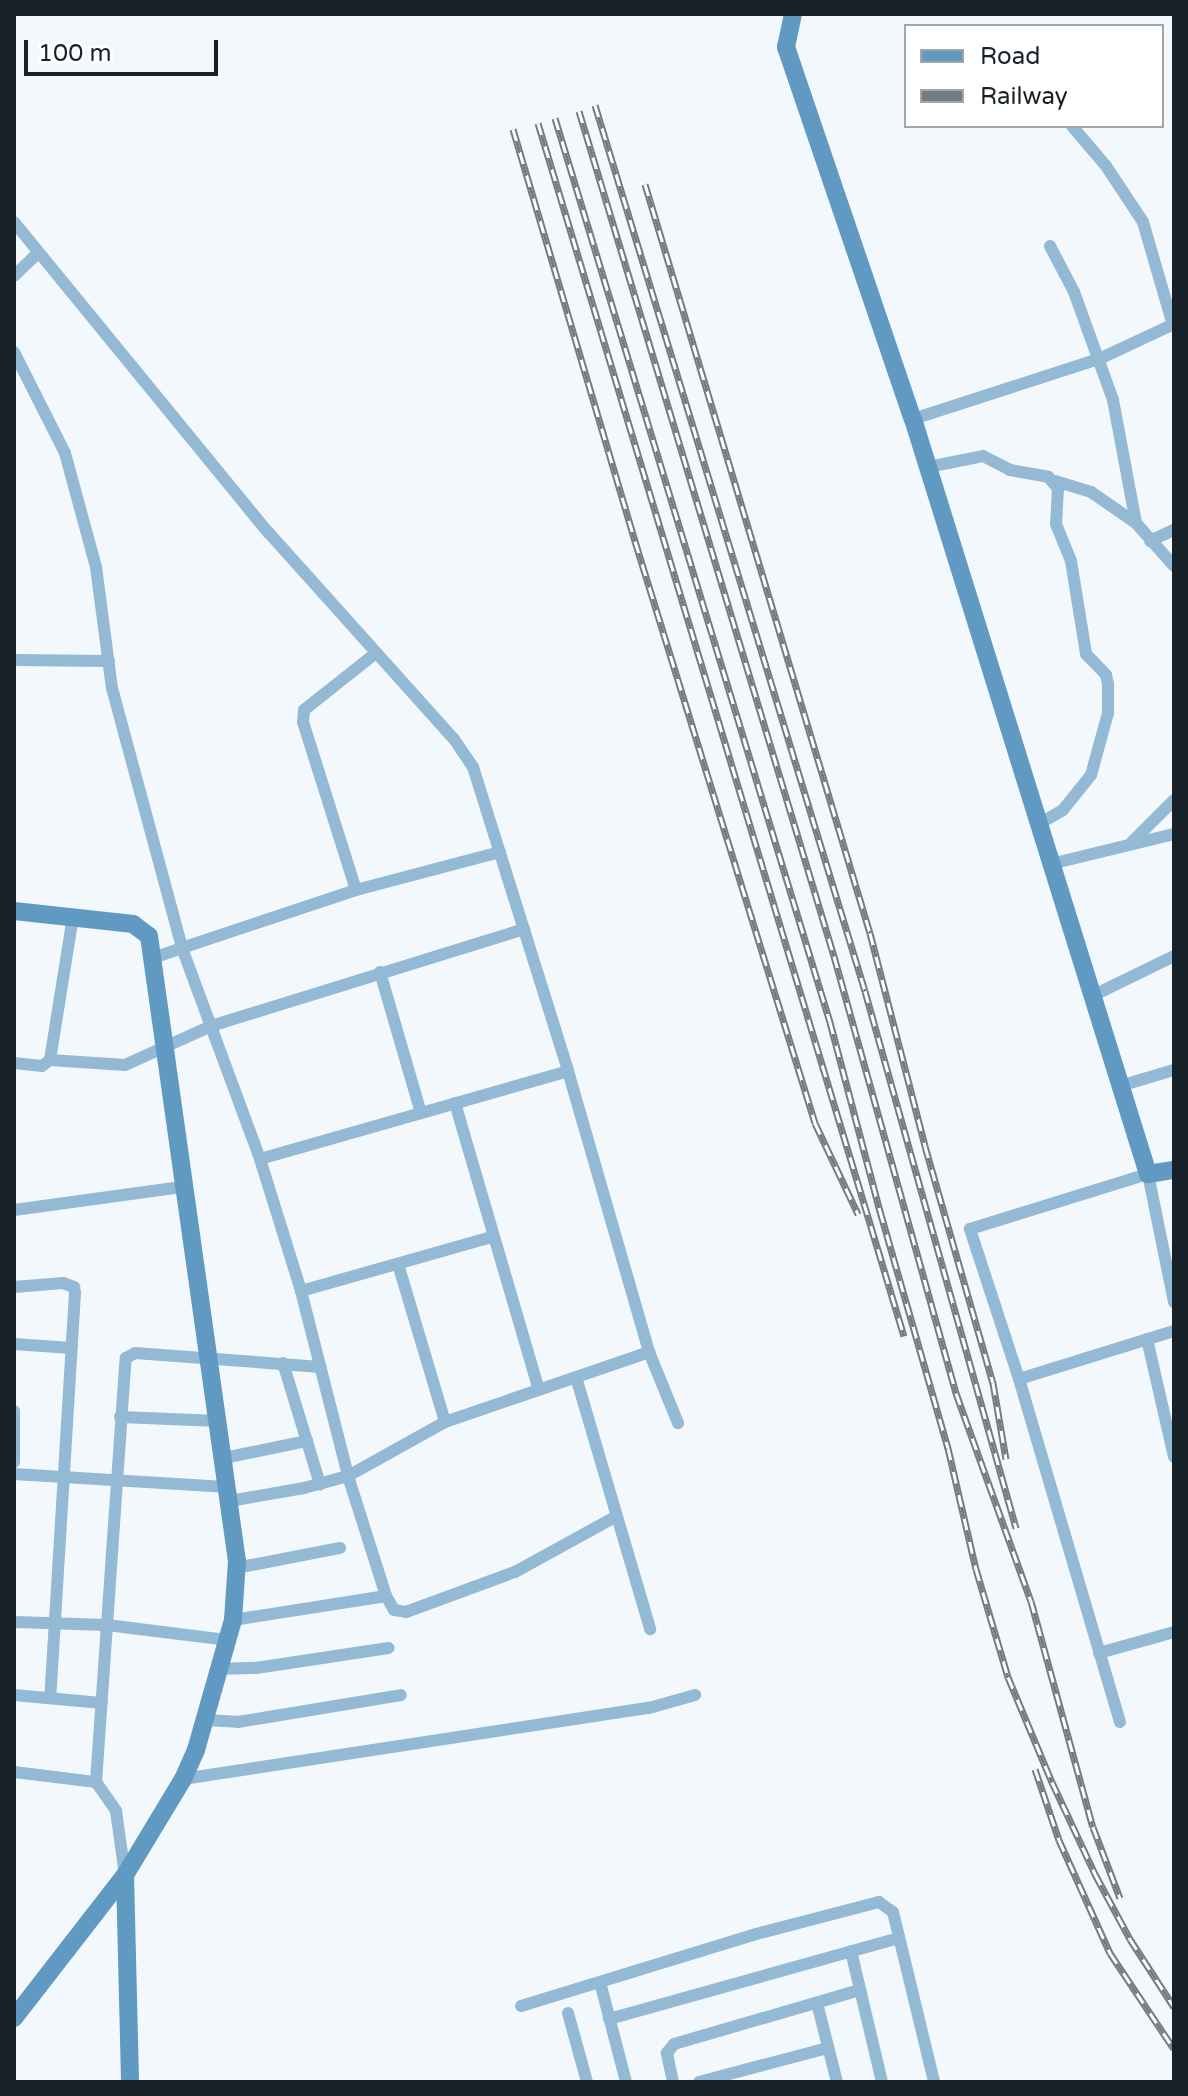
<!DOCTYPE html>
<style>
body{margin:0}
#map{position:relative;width:1188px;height:2096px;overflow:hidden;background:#f3f8fc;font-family:"Varela Round",sans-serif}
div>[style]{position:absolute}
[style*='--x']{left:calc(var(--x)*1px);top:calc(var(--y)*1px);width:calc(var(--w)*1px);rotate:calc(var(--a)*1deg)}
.minor>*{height:12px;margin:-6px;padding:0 6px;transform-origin:6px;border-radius:6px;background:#93b9d5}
.secondary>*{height:18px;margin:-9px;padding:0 9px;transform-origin:9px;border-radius:9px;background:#609ac3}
.rail>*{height:7px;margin-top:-3.5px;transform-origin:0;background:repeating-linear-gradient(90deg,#fff 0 12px,#747c82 0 24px);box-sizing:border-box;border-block:2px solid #747c82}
span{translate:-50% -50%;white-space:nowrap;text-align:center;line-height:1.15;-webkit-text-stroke:8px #fff;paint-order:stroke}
.frame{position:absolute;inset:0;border:16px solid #172128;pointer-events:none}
.legend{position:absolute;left:904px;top:24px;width:260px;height:104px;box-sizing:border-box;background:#fff;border:2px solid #a2a6a9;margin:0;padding:10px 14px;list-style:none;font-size:24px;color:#172128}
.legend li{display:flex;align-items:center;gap:16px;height:40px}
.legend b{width:40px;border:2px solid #a2a6a9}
.scale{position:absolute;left:24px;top:40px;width:194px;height:36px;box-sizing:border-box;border:4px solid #172128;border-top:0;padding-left:10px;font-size:24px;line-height:28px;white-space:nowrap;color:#172128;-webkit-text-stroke:6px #fff;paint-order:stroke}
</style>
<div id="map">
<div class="minor">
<div style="--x:1072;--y:126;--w:52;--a:49.6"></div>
<div style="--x:1106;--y:166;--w:67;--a:56.5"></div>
<div style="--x:1143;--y:222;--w:107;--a:73.8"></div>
<div style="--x:14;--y:222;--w:402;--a:50.7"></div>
<div style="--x:269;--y:533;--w:277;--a:48.1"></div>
<div style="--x:454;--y:739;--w:34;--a:56"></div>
<div style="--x:473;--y:767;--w:318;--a:72.6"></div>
<div style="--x:568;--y:1071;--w:292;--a:73.9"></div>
<div style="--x:649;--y:1352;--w:77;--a:67.8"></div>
<div style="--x:1050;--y:246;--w:52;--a:62.4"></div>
<div style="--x:1074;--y:292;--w:115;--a:70.1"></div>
<div style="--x:1113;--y:400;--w:125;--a:79.4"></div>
<div style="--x:1136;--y:523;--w:57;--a:48.5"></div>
<div style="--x:14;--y:276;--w:33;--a:-44"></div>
<div style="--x:14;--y:352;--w:113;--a:63.2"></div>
<div style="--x:65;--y:453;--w:118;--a:74.8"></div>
<div style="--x:96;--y:567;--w:122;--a:82.5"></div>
<div style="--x:112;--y:688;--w:269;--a:74.9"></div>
<div style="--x:182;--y:948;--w:31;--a:161"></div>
<div style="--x:913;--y:419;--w:195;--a:-17.9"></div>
<div style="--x:1099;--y:359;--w:83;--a:-25"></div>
<div style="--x:928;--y:467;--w:56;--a:-11.3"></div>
<div style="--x:983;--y:456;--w:30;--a:27"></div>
<div style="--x:1010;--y:470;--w:39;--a:10"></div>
<div style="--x:1048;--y:477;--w:15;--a:48"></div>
<div style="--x:1058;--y:488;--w:36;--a:93"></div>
<div style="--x:1056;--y:524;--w:40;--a:68"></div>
<div style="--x:1071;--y:561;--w:94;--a:80.8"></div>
<div style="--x:1086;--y:654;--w:29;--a:46"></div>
<div style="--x:1106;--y:675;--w:9;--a:77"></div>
<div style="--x:1108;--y:684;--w:29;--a:90"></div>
<div style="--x:1108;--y:713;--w:64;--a:105.3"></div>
<div style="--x:1091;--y:775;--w:45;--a:128.7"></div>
<div style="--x:1063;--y:810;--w:28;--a:150"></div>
<div style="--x:1055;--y:481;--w:38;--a:17"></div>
<div style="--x:1091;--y:492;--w:55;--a:34.6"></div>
<div style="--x:1150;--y:541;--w:26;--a:-25"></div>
<div style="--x:14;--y:660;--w:95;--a:0.6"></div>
<div style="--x:1132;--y:842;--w:59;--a:-45"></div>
<div style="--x:500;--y:852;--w:149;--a:165.2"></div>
<div style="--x:356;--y:890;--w:183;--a:161.6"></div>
<div style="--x:182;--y:948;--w:225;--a:69.7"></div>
<div style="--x:260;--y:1159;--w:138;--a:72.7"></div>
<div style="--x:301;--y:1291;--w:191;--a:75.7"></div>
<div style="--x:348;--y:1476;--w:126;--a:72.4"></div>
<div style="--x:386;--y:1596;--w:16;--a:60"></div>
<div style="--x:394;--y:1610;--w:12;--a:9"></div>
<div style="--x:406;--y:1612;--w:116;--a:-20.2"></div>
<div style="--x:515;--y:1572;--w:114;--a:-28.8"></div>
<div style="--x:1051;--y:864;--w:127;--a:-13.7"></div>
<div style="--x:356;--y:890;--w:176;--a:-107.5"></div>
<div style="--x:303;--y:722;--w:12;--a:-85"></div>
<div style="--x:304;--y:710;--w:92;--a:-38.4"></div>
<div style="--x:380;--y:972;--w:147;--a:73.8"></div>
<div style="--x:1092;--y:996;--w:91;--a:-26"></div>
<div style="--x:50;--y:1060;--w:75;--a:3.8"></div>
<div style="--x:125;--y:1065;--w:94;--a:-24.4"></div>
<div style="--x:211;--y:1026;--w:328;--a:-17.2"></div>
<div style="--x:14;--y:1063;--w:28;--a:6"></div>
<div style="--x:42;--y:1066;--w:10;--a:-37"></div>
<div style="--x:50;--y:1060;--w:145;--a:-80.9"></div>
<div style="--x:1120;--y:1086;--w:56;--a:-16.5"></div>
<div style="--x:455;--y:1103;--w:299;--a:73.7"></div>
<div style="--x:260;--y:1159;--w:320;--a:-15.9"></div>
<div style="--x:14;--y:1210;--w:171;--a:-7.8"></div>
<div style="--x:398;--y:1264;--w:165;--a:73.4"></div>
<div style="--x:14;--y:1287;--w:49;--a:-4.7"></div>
<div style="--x:63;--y:1283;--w:12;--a:20"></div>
<div style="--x:74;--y:1287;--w:6;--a:81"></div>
<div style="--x:75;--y:1293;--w:404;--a:93.5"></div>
<div style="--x:301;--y:1291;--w:198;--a:-15.8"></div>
<div style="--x:1147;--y:1339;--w:121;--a:77.1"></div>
<div style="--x:14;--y:1344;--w:57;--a:4"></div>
<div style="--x:283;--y:1363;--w:127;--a:73"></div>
<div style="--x:576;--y:1377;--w:263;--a:73.6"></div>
<div style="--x:1019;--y:1379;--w:162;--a:-17.2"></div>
<div style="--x:14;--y:1411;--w:51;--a:90"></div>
<div style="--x:120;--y:1417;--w:99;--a:2.3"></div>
<div style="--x:224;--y:1458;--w:85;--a:-11.6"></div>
<div style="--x:14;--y:1474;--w:215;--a:3.5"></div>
<div style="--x:230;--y:1501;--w:75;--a:-10"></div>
<div style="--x:304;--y:1488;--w:46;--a:-15.3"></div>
<div style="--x:348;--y:1476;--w:111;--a:-29.1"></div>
<div style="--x:445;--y:1422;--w:216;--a:-18.9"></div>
<div style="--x:236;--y:1568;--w:106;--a:-10.9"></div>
<div style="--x:233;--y:1620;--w:155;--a:-8.9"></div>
<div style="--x:14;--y:1622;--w:93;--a:1.8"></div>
<div style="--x:107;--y:1625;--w:122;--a:7.1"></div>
<div style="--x:1099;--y:1653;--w:78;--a:-15.6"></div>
<div style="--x:219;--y:1669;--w:37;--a:-2"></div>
<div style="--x:256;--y:1668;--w:134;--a:-8.6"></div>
<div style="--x:14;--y:1695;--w:88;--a:5.2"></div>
<div style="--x:204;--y:1720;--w:34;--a:3"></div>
<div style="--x:238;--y:1722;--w:165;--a:-9.4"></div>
<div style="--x:1120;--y:1722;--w:358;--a:-106.4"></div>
<div style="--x:1019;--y:1379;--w:158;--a:-108.1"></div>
<div style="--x:970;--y:1229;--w:186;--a:-17.2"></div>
<div style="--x:1148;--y:1174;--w:131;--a:78.5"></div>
<div style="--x:14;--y:1772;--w:83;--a:7"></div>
<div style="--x:96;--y:1782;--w:35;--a:55"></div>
<div style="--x:116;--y:1811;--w:65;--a:82"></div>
<div style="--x:183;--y:1779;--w:471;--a:-8.7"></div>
<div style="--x:649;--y:1708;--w:48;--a:-15.8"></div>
<div style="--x:96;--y:1782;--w:425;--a:-86"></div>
<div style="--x:126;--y:1358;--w:10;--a:-29"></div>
<div style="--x:135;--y:1353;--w:186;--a:4.3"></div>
<div style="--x:851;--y:1951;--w:135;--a:76.7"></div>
<div style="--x:600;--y:1982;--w:103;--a:75.4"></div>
<div style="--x:817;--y:2003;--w:81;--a:75.8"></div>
<div style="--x:521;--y:2006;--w:246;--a:-17"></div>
<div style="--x:756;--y:1934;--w:127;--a:-14.6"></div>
<div style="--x:879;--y:1902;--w:17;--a:36"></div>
<div style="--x:893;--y:1912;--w:175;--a:76.4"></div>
<div style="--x:568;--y:2013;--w:72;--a:74.6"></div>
<div style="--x:609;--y:2019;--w:301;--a:-15.6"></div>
<div style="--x:673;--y:2082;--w:30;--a:-102"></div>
<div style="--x:667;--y:2053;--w:11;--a:-52"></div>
<div style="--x:674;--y:2044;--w:194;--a:-16.2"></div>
<div style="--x:699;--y:2082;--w:133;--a:-14.8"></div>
</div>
<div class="secondary">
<div style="--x:793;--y:14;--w:34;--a:102"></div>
<div style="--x:786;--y:47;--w:393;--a:71.2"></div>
<div style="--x:913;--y:419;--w:791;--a:72.71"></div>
<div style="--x:1148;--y:1174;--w:26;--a:-9"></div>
<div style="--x:14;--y:911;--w:120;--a:6.2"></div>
<div style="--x:133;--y:924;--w:20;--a:37"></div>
<div style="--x:149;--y:936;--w:631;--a:81.99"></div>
<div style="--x:237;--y:1561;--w:59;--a:93.9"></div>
<div style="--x:233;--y:1620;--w:135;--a:105.9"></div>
<div style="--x:196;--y:1750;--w:32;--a:114"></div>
<div style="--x:183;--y:1779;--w:112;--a:121.1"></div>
<div style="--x:125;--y:1875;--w:181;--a:127.8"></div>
<div style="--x:125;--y:1875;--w:207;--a:88.6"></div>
</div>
<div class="rail">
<div style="--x:595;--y:105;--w:926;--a:73.05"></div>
<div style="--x:865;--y:991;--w:558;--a:74.29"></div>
<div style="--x:579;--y:111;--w:883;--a:73.21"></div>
<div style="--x:834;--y:956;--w:454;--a:74.4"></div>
<div style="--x:956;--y:1393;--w:221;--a:70.2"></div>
<div style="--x:1031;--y:1601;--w:234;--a:74.7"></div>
<div style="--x:1093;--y:1827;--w:76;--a:69.2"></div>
<div style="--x:555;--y:118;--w:945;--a:73.08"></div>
<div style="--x:830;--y:1022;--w:196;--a:75.2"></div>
<div style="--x:880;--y:1211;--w:247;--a:74"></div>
<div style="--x:948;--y:1448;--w:124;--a:77"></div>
<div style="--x:976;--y:1569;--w:113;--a:73.5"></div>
<div style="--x:1008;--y:1677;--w:114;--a:67.3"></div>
<div style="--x:1052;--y:1782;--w:102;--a:64.9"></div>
<div style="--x:1095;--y:1874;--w:74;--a:61.7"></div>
<div style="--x:1130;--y:1939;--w:81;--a:57.1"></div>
<div style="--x:538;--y:123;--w:1267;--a:73.21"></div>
<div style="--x:513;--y:129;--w:430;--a:73.5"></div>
<div style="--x:635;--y:541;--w:609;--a:72.81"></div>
<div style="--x:815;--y:1123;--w:101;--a:64.7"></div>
<div style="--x:645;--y:184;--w:782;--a:73.28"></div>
<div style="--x:870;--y:933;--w:220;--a:75.5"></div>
<div style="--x:925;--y:1146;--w:247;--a:74"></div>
<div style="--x:993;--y:1383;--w:77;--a:80.3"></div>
<div style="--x:1035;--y:1769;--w:75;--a:71.3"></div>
<div style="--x:1059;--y:1840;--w:124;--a:65.7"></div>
<div style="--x:1110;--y:1953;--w:115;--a:56.3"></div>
</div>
<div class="frame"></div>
<ul class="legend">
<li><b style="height:10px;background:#609ac3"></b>Road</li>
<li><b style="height:10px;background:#747c82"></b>Railway</li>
</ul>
<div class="scale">100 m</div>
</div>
